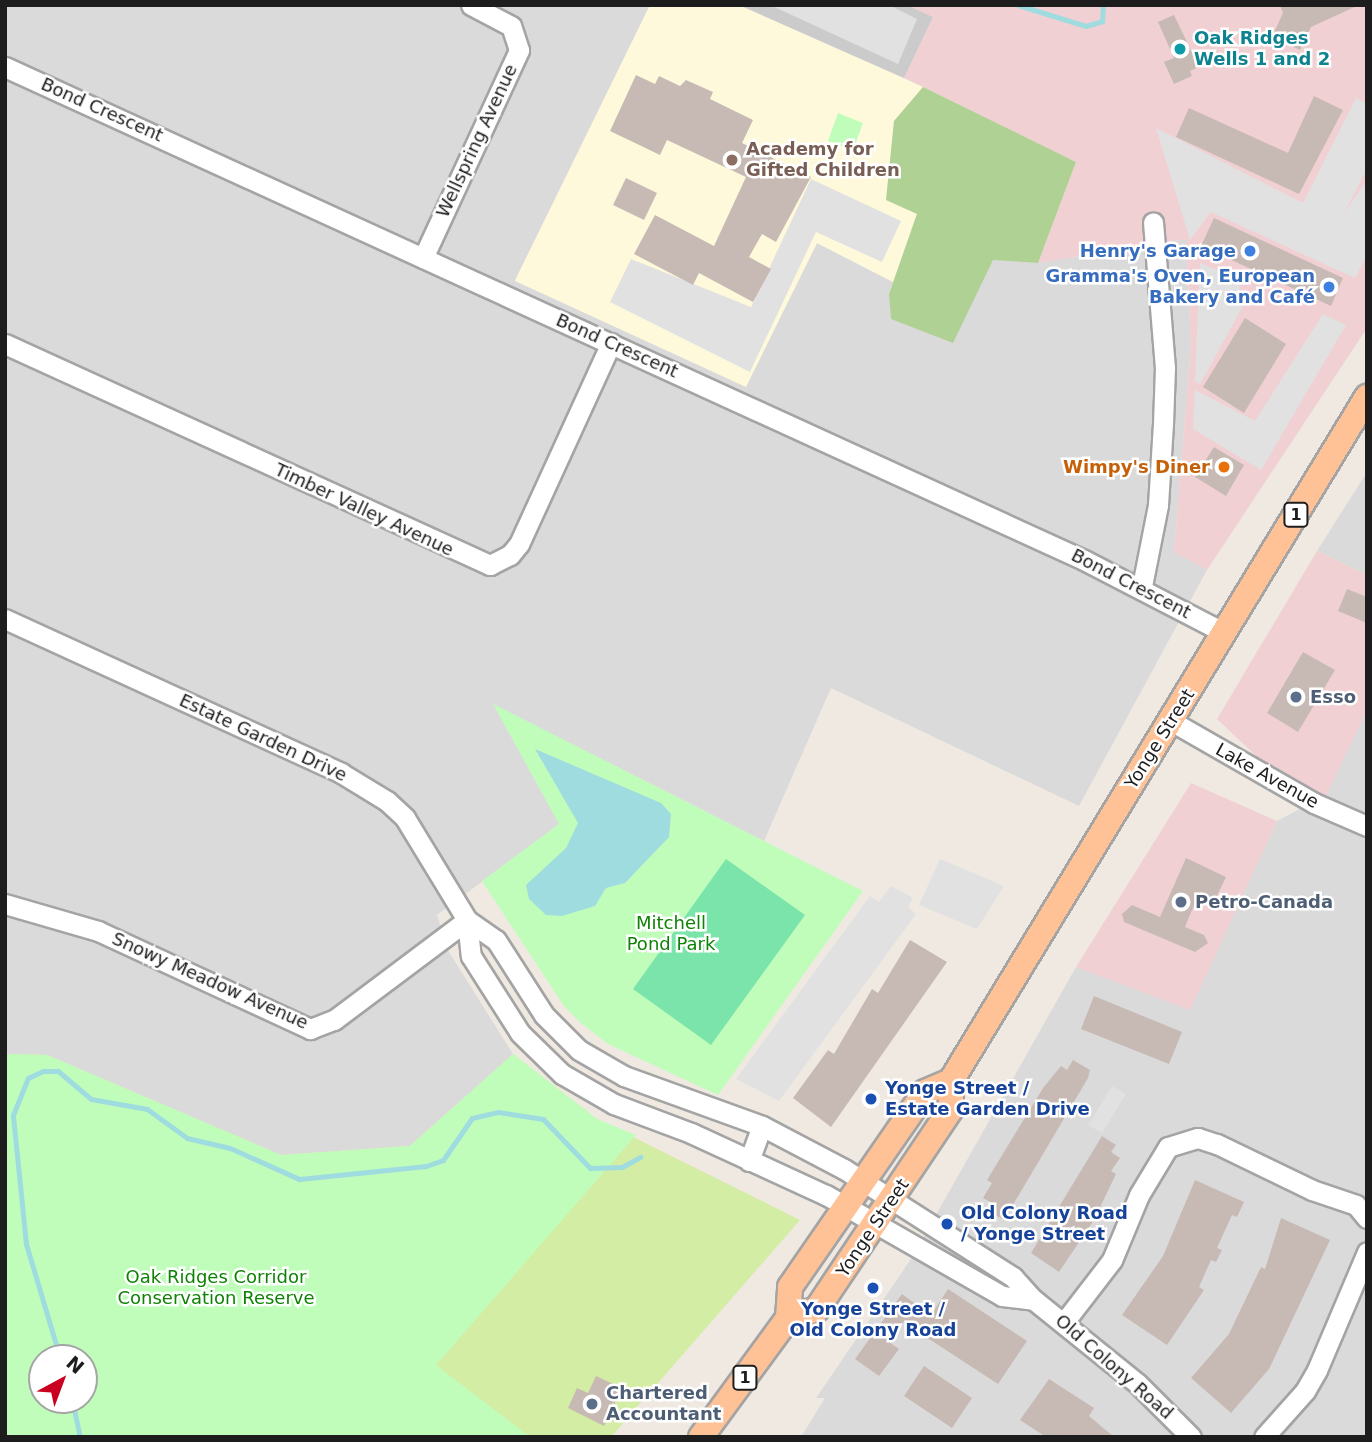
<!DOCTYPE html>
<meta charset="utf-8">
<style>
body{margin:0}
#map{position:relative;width:1372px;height:1442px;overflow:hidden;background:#efe9e2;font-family:"DejaVu Sans",sans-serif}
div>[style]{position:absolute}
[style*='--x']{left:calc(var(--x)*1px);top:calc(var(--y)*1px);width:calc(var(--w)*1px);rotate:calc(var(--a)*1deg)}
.residential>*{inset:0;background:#dbdada}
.commercial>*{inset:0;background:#f1d0d4}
.education>*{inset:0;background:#fff9db}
.religious>*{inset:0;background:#cbcbcb}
.grass>*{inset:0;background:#d4eda4}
.forest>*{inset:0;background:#b0d194}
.park>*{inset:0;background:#c0fdbb}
.pitch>*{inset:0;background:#7ae4aa}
.parking>*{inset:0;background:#e1e1e1}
.water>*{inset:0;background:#9fdce0}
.stream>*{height:5px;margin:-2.5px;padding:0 2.5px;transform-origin:2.5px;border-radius:2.5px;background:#9fdce0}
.building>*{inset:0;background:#c7bab5}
.roads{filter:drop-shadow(2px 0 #a4a4a4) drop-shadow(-2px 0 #a4a4a4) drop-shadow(0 2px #a4a4a4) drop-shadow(0 -2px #a4a4a4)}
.minor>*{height:19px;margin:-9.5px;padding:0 9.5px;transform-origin:9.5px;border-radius:9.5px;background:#fff}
.major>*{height:24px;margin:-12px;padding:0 12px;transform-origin:12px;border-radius:12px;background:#ffc297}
.dots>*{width:19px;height:19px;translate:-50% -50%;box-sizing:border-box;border:4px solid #fff;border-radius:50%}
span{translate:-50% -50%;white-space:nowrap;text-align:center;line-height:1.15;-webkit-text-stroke:5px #fff;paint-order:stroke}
.shield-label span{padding:2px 5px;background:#fff;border:2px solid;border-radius:5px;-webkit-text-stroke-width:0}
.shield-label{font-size:16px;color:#1d1d1d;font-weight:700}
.culture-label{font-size:18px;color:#0d838f;font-weight:700}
.left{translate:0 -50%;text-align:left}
.street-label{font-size:18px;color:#1d1d1d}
.education-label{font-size:18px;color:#785e54;font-weight:700}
.shop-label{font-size:18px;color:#366cbe;font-weight:700}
.right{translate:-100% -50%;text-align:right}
.food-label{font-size:18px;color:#c56008;font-weight:700}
.service-label{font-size:18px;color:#4e5e75;font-weight:700}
.park-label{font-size:18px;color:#0e8204}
.transit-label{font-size:18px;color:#164399;font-weight:700}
.frame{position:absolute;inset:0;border:7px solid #1d1d1d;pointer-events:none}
.north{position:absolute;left:28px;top:1344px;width:70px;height:70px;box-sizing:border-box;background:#fff;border:2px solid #a5a5a5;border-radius:50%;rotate:41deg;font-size:19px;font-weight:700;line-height:28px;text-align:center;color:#1d1d1d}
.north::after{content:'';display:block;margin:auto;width:24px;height:32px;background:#ca0020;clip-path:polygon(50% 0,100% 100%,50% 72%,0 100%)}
</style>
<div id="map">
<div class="residential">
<div style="clip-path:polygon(5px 5px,650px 5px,515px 280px,746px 386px,817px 243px,893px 282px,889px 294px,993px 260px,1038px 263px,1186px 239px,1191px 345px,1174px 552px,1207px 570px,1079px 806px,831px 688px,764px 841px,494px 705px,560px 824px,437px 915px,449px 952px,513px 1054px,410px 1146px,281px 1155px,47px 1055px,5px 1054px)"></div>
<div style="clip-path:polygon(1367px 472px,1367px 575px,1317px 551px)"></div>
<div style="clip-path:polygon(1367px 710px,1367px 1437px,801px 1437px,825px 1398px,816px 1398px,911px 1259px,1076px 967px,1190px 1009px,1277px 821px,1326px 795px)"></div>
</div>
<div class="commercial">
<div style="clip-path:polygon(907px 5px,1367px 5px,1367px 328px,1207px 570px,1174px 552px,1191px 345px,1186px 239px,1038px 263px,1076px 162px,904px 78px,933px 17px)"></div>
<div style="clip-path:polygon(1317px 551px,1367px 575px,1367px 710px,1326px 796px,1257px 757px,1217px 719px)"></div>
<div style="clip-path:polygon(1191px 783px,1277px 821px,1190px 1010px,1076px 967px)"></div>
</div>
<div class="education">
<div style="clip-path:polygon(650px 5px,739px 5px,923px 87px,894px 121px,886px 200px,917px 213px,893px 282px,817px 243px,746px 387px,515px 281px)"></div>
</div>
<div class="religious">
<div style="clip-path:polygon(739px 5px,907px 5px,933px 17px,904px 78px)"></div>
</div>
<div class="grass">
<div style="clip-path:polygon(evenodd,5px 1054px,47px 1055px,281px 1155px,410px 1146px,513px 1054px,597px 1119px,800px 1220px,611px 1437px,5px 1437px,5px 1054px,42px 1358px,84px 1358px,84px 1400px,42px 1400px,42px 1358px)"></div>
</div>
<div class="forest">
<div style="clip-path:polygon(923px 87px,1076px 162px,1038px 263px,993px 260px,953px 343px,891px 319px,889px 294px,917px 214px,886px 200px,894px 121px)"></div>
</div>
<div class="park">
<div style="clip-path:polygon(838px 113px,863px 123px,853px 150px,828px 141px)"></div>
<div style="clip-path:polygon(493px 704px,863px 891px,718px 1095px,608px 1044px,581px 1023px,564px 1006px,482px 881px,559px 824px)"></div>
<div style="clip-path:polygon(evenodd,5px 1054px,47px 1055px,281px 1155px,410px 1146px,513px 1054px,597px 1119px,636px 1135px,436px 1365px,530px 1437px,5px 1437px,5px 1054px,42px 1358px,84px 1358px,84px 1400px,42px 1400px,42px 1358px)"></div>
</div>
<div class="pitch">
<div style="clip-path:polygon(726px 859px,805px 915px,711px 1045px,633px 989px)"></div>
</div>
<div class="parking">
<div style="clip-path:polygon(770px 5px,889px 5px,917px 19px,898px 64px)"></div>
<div style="clip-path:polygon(1356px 98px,1367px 104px,1367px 169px,1343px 215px,1367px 180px,1367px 255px,1355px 278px,1211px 212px,1190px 240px,1156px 128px,1303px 203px)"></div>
<div style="clip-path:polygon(811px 179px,901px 221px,882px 262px,816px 232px,750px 372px,610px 302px,631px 259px,751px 307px)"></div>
<div style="clip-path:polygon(1200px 263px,1242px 280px,1236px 301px,1244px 304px,1200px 384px,1195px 381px)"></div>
<div style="clip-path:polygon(1323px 314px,1346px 325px,1261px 470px,1193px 429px,1195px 390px,1255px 421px)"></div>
<div style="clip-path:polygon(940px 859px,1004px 886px,977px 929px,919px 905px)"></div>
<div style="clip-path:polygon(891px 886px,913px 898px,908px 907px,916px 914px,779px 1101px,736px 1079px,870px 896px,879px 902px)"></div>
<div style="clip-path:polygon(1112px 1086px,1126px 1094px,1102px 1133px,1088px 1125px)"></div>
</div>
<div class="water">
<div style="clip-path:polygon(535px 749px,661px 803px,671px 814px,669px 837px,625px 883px,606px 888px,595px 906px,562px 916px,546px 915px,529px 899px,526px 885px,566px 848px,578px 823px)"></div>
</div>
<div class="stream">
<div style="--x:1018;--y:5;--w:71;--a:17.2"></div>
<div style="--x:1086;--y:26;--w:17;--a:-17"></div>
<div style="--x:1102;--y:21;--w:16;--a:-86"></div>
<div style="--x:60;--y:1358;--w:119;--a:-106.6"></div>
<div style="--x:26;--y:1244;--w:130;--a:-95.8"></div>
<div style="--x:13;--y:1115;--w:40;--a:-68"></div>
<div style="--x:28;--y:1078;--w:17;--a:-25"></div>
<div style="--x:43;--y:1071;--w:15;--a:0"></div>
<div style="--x:58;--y:1071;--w:43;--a:40.3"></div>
<div style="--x:91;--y:1099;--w:57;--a:10.1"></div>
<div style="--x:147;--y:1109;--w:49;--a:35.9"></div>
<div style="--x:187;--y:1138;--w:44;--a:13.1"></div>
<div style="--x:230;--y:1148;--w:76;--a:24.2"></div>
<div style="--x:299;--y:1179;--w:128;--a:-5.8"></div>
<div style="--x:426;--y:1166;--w:18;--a:-19"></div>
<div style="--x:443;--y:1160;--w:51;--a:-55.4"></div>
<div style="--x:472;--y:1118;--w:27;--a:-13"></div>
<div style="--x:498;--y:1112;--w:46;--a:8.8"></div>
<div style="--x:543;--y:1119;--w:68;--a:46.2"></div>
<div style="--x:590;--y:1168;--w:32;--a:-2"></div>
<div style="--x:622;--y:1167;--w:21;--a:-29"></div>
<div style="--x:72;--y:1400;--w:38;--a:78"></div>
</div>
<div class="building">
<div style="clip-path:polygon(1280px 5px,1359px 5px,1311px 27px,1300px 50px,1272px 37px,1283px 13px)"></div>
<div style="clip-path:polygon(1174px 15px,1199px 67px,1190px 71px,1192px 76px,1174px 84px,1164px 62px,1174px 58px,1158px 22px)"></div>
<div style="clip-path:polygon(636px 75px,655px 84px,659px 76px,680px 86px,686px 80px,713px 92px,710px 99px,753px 120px,742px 143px,811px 177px,776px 242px,762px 234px,749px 257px,771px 269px,753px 302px,699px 273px,693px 285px,634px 254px,655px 215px,714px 246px,746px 177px,667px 140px,660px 155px,610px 131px)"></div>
<div style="clip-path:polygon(1314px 96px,1343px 110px,1299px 194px,1176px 137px,1189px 108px,1288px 153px)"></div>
<div style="clip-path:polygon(626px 178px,657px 193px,644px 220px,613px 205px)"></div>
<div style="clip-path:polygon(1214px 218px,1343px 278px,1331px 306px,1201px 246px)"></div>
<div style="clip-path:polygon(1245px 318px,1286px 344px,1244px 413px,1203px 387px)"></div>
<div style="clip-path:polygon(1214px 447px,1244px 465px,1226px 496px,1195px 477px)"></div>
<div style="clip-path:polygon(1347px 589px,1367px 597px,1367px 623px,1338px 611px)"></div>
<div style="clip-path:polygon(1303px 652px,1335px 670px,1298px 732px,1267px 713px)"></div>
<div style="clip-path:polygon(1186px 858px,1226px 877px,1215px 900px,1199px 893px,1185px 927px,1204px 935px,1208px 943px,1195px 952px,1124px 922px,1122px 914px,1132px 905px,1160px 917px)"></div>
<div style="clip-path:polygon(910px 940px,947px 962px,831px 1127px,793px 1098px,828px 1050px,834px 1054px,872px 989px,878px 993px)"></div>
<div style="clip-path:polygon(1094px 996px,1182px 1032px,1169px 1064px,1081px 1029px)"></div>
<div style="clip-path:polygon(1073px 1060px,1090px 1070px,1088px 1078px,1004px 1220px,987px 1210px,992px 1203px,983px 1198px,992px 1183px,987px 1180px,1043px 1088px,1061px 1066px,1067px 1070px)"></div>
<div style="clip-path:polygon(1102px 1136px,1116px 1145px,1111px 1152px,1120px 1158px,1111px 1171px,1116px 1174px,1094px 1220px,1059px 1272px,1031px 1253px)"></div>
<div style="clip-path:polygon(1195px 1180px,1244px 1202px,1237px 1217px,1232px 1215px,1217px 1248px,1222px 1250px,1216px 1262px,1211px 1260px,1199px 1287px,1204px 1290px,1167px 1345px,1122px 1315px,1163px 1256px)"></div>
<div style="clip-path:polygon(1281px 1218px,1330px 1240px,1269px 1369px,1231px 1413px,1191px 1378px,1229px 1334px,1261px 1267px,1265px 1269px)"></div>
<div style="clip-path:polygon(948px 1289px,1027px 1341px,998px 1384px,903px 1322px,889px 1342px,899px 1349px,879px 1376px,855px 1359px,902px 1294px,931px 1315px)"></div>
<div style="clip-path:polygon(924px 1366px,972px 1398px,952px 1428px,904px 1396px)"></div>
<div style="clip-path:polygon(596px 1376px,622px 1388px,604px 1426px,568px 1408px,577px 1388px,588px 1393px)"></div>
<div style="clip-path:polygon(1049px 1379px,1094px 1408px,1089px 1416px,1114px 1437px,1046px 1437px,1020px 1420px)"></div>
</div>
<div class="roads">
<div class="minor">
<div style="--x:5;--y:67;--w:1186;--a:24.56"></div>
<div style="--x:1084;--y:560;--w:159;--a:27.4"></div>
<div style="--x:423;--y:258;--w:229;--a:-65.2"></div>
<div style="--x:519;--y:50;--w:25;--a:-108"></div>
<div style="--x:511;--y:26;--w:45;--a:-152.3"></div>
<div style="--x:5;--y:344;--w:533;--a:24.5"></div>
<div style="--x:490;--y:565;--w:22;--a:-27"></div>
<div style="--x:510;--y:555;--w:14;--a:-51"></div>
<div style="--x:519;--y:544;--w:221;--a:-65.4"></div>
<div style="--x:1142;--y:586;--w:83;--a:-78.8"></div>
<div style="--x:1158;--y:505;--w:81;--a:-86.5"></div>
<div style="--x:1163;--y:424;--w:56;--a:-88"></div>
<div style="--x:1165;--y:368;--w:146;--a:-94.7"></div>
<div style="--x:5;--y:619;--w:370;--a:24.6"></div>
<div style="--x:341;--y:773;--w:54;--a:31.3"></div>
<div style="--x:387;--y:801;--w:25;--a:43"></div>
<div style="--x:405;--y:818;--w:119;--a:58.7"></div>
<div style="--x:467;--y:920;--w:36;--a:84"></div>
<div style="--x:471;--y:956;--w:91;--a:57.5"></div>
<div style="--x:520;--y:1033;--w:59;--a:44.3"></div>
<div style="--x:562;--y:1074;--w:60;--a:30"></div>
<div style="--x:614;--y:1104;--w:82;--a:20.6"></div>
<div style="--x:691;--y:1133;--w:149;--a:24.7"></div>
<div style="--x:826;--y:1195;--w:203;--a:29.8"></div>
<div style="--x:1002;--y:1296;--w:32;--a:7"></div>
<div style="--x:1171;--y:721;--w:165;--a:29.8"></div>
<div style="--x:1314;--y:803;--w:58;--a:23.5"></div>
<div style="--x:5;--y:904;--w:97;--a:16.2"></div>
<div style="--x:98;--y:931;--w:234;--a:24.8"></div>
<div style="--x:310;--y:1029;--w:26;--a:-21"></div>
<div style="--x:334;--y:1020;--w:166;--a:-36.9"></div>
<div style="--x:467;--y:920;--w:35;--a:35"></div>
<div style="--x:496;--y:940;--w:89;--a:57.4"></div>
<div style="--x:544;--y:1015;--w:49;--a:45"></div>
<div style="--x:579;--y:1050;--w:52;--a:30"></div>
<div style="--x:624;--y:1076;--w:147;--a:19.9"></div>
<div style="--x:762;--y:1126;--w:93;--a:27.7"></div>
<div style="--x:844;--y:1169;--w:201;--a:32.6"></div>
<div style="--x:1013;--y:1277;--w:31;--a:48"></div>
<div style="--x:1034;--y:1300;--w:132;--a:38.9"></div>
<div style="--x:1137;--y:1383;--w:76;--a:45"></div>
<div style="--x:749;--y:1161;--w:37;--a:-70"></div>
<div style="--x:1065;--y:1321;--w:77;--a:-52.4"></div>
<div style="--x:1112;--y:1260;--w:70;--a:-67.4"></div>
<div style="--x:1139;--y:1195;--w:56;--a:-58.9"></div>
<div style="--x:1168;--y:1147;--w:31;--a:-17"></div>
<div style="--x:1198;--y:1138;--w:20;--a:18"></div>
<div style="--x:1217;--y:1144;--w:106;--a:25.8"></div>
<div style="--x:1312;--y:1190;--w:46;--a:18.8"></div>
<div style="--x:1356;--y:1205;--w:17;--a:50"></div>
<div style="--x:1264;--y:1437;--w:62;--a:-48.3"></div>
<div style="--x:1305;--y:1391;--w:24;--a:-60"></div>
<div style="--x:1317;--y:1370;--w:128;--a:-67"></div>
</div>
<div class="major">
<div style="--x:788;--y:1318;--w:30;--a:-17"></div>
<div style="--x:817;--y:1309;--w:241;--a:-56.2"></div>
<div style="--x:951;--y:1109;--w:28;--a:-90"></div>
<div style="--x:951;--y:1081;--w:801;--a:-58.69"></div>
<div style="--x:701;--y:1437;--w:147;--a:-53.8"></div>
<div style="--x:788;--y:1318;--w:31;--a:-86"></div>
<div style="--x:790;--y:1287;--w:237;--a:-55.3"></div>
<div style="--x:925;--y:1092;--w:28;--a:-23"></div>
</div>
</div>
<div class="dots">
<div style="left:1180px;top:49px;background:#0f9aa8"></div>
<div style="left:732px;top:160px;background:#8d6e63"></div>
<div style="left:1250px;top:251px;background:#3f7fe0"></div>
<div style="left:1329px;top:287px;background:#3f7fe0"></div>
<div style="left:1224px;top:467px;background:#e8710a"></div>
<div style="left:1296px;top:697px;background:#5c6f8a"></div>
<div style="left:1181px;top:902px;background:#5c6f8a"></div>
<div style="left:871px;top:1099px;background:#1a4fb4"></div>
<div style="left:947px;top:1224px;background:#1a4fb4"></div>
<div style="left:873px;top:1288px;background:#1a4fb4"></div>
<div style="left:592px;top:1404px;background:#5c6f8a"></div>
</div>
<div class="shield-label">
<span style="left:1296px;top:515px">1</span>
<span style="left:745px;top:1378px">1</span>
</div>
<div class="culture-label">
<span class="left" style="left:1194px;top:49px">Oak Ridges<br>Wells 1 and 2</span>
</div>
<div class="street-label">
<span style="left:102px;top:110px;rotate:24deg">Bond Crescent</span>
<span style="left:477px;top:141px;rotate:-65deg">Wellspring Avenue</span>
<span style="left:617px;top:346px;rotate:24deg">Bond Crescent</span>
<span style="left:364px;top:510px;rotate:25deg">Timber Valley Avenue</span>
<span style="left:1131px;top:584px;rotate:27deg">Bond Crescent</span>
<span style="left:263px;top:738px;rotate:25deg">Estate Garden Drive</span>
<span style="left:1160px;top:739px;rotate:-58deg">Yonge Street</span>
<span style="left:1267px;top:776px;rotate:29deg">Lake Avenue</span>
<span style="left:210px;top:981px;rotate:24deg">Snowy Meadow Avenue</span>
<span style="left:873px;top:1228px;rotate:-56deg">Yonge Street</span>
<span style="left:1114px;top:1367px;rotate:41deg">Old Colony Road</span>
</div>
<div class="education-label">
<span class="left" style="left:746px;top:160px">Academy for<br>Gifted Children</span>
</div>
<div class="shop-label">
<span class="right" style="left:1236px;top:251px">Henry's Garage</span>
<span class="right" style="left:1315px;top:287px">Gramma's Oven, European<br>Bakery and Café</span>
</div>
<div class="food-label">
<span class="right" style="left:1210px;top:467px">Wimpy's Diner</span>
</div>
<div class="service-label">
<span class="left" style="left:1310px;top:697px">Esso</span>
<span class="left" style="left:1195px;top:902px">Petro-Canada</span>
<span class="left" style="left:606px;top:1404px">Chartered<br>Accountant</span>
</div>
<div class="park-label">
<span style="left:671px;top:934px">Mitchell<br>Pond Park</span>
<span style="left:216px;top:1288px">Oak Ridges Corridor<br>Conservation Reserve</span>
</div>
<div class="transit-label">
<span class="left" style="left:885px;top:1099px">Yonge Street /<br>Estate Garden Drive</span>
<span class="left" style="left:961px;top:1224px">Old Colony Road<br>/ Yonge Street</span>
<span style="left:873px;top:1320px">Yonge Street /<br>Old Colony Road</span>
</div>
<div class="frame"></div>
<div class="north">N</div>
</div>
